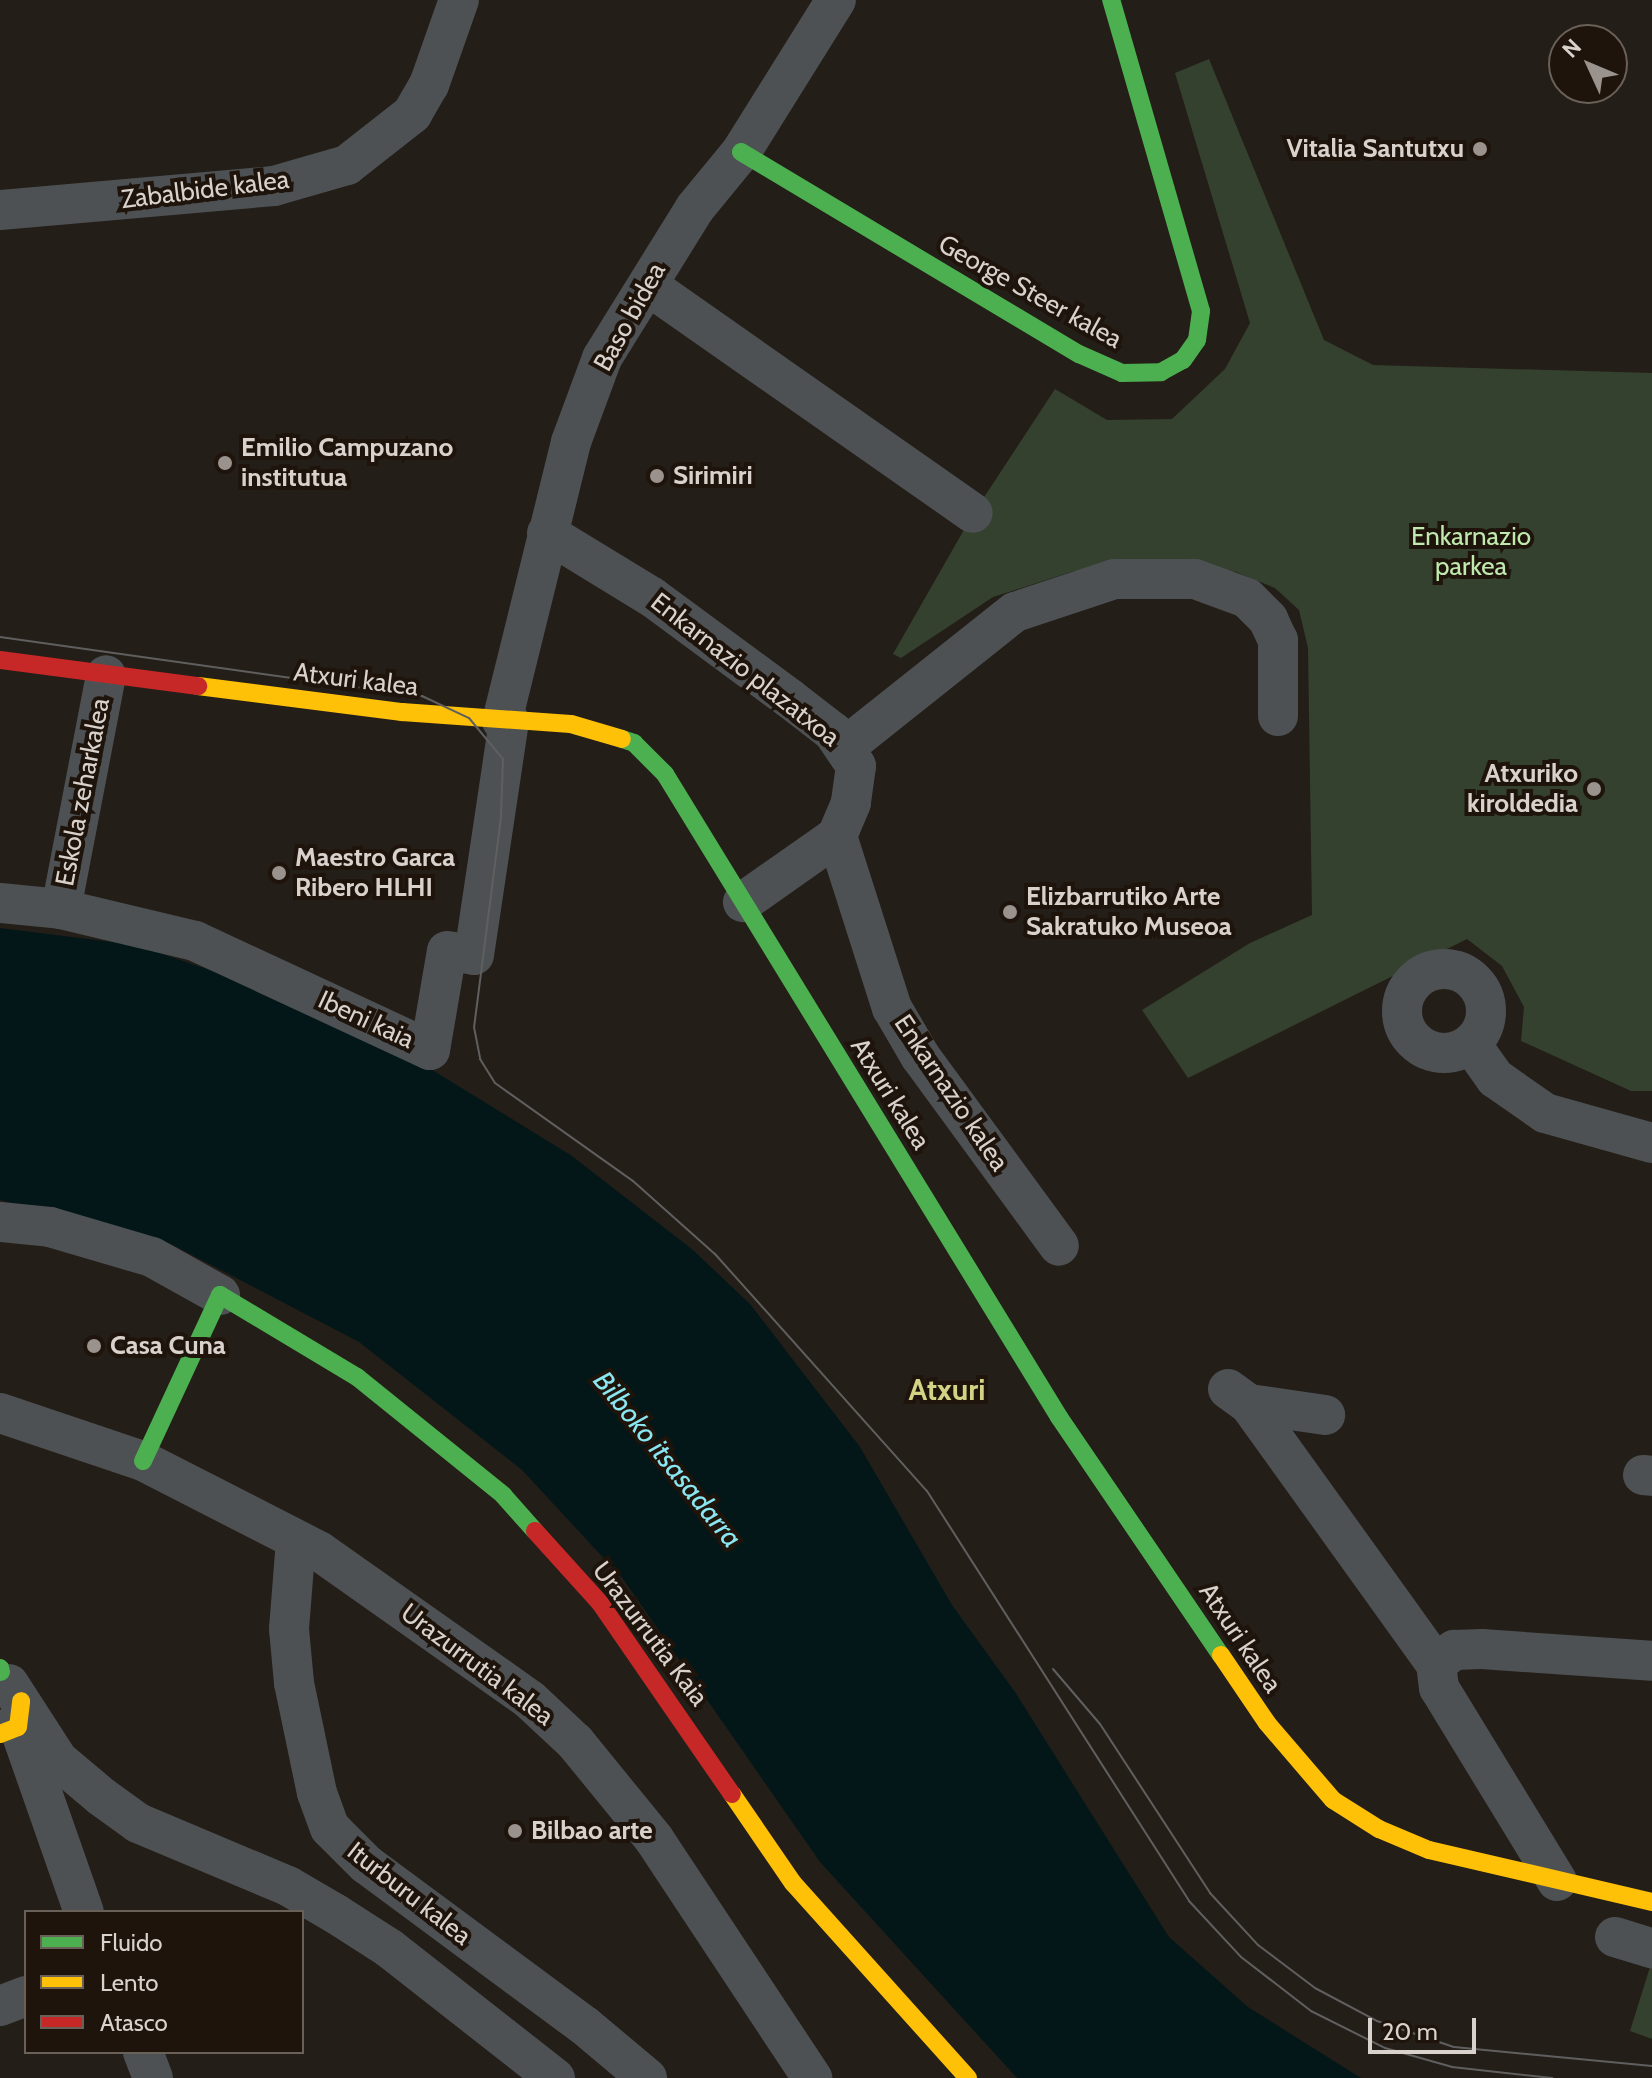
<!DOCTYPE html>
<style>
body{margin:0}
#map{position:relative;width:1652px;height:2078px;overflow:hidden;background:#241e18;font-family:Cabin,sans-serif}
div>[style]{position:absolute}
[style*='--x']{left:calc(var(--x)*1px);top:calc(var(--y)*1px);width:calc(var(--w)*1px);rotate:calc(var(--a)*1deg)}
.green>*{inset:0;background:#34412e}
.water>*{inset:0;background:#031719}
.street>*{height:40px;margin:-20px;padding:0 20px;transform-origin:20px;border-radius:20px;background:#4d5153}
.street>.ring{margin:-20px;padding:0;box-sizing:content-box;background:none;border:40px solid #4d5153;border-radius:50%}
.fast>*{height:18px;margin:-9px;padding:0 9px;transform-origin:9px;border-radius:9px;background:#4caf50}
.slow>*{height:18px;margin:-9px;padding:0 9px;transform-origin:9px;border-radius:9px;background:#ffc107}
.jam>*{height:18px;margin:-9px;padding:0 9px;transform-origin:9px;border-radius:9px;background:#c62828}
.tram>*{height:2px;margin:-1px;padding:0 1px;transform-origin:1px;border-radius:1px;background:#605f5f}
.dots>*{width:22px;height:22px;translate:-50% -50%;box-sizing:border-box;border:4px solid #1e140b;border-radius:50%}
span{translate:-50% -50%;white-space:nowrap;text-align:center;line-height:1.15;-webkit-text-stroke:8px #1e140b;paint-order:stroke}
.poi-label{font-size:26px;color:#d9d2cc;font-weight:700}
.right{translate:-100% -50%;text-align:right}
.left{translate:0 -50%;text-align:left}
.street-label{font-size:26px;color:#d9d2cc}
.park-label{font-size:26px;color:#c0e9af}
.water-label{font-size:28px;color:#8ae7f1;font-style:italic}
.quarter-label{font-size:30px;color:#d3d385;font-weight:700}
.legend{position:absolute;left:24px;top:1910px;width:280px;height:144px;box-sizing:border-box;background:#1e140b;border:2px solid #696058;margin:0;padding:10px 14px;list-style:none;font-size:24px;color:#d9d2cc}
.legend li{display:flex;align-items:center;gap:16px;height:40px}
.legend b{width:40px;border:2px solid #696058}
.north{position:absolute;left:1548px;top:24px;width:80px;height:80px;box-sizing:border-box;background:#1e140b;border:2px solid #696058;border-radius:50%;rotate:314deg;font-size:22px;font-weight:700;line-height:32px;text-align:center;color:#d9d2cc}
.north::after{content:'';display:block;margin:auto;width:28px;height:36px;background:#9a938d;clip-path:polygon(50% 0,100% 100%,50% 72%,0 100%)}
.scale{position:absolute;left:1368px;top:2018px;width:108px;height:36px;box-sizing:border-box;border:4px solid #d9d2cc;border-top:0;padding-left:10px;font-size:24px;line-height:28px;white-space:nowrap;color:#d9d2cc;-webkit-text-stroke:6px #1e140b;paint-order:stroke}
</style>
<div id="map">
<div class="green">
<div style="clip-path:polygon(1209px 59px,1324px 340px,1373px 365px,1652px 373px,1652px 1091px,1631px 1091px,1521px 1041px,1524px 1007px,1502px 966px,1467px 939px,1188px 1078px,1142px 1010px,1250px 943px,1312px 915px,1308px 648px,1299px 610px,1275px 588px,1236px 572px,1189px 563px,1122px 562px,1071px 572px,993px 597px,901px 658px,893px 654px,973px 514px,1055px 389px,1107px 420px,1172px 419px,1225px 369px,1250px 323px,1175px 73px)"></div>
<div style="clip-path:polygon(1650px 1967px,1652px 1968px,1652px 2039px,1630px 2031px)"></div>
</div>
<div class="water">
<div style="clip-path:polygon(0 928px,136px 945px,236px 979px,421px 1063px,572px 1156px,693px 1250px,750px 1304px,860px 1447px,952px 1605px,1015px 1692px,1169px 1937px,1248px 2007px,1361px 2078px,1017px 2078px,820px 1862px,623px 1579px,522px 1470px,359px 1342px,171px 1244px,0 1200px)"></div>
</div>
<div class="street">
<div style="--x:0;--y:210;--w:275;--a:-5"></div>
<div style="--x:274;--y:186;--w:76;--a:-16"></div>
<div style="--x:347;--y:165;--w:83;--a:-38.1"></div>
<div style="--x:412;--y:114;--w:34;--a:-60"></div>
<div style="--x:429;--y:85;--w:90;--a:-70.6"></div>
<div style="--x:663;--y:296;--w:378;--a:35"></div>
<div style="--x:547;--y:533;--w:123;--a:31.4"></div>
<div style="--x:652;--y:597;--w:170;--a:36.4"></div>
<div style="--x:789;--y:698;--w:56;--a:37.7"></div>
<div style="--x:833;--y:732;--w:41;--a:55.9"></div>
<div style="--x:856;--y:766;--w:37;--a:98"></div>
<div style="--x:851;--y:803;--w:36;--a:113"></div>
<div style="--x:837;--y:836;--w:115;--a:144.9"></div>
<div style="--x:502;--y:721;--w:287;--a:-76.1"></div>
<div style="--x:571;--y:442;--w:90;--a:-69.7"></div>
<div style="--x:602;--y:358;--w:176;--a:-58.2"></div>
<div style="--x:695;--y:208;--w:72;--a:-50.6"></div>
<div style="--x:741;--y:152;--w:179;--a:-58"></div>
<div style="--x:845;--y:747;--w:217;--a:-38.5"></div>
<div style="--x:1015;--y:612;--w:104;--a:-18.4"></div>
<div style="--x:1114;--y:579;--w:81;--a:0"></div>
<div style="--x:1195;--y:579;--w:55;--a:20.1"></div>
<div style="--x:1247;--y:598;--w:30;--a:45"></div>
<div style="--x:1268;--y:619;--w:23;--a:65"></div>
<div style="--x:1278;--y:640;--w:76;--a:90"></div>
<div style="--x:837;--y:836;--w:181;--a:72.3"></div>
<div style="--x:892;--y:1008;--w:56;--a:59.7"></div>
<div style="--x:920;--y:1056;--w:235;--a:53.8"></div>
<div style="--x:0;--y:903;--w:61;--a:5.6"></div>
<div style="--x:61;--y:909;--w:138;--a:13.4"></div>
<div style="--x:195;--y:941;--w:259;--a:24.9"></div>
<div style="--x:430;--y:1050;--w:100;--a:-80.3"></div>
<div style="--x:447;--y:951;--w:27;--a:8"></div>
<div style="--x:474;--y:955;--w:237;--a:-81.5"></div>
<div style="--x:61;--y:909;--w:238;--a:-79.1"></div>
<div class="ring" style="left:1402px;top:969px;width:44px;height:44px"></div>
<div style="--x:1471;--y:1044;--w:42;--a:54.8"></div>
<div style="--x:1495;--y:1078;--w:61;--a:35"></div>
<div style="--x:1545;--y:1113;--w:111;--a:15.7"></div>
<div style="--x:0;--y:1222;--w:50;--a:5.7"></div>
<div style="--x:50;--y:1227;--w:106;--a:16.4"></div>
<div style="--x:152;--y:1257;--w:78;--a:29.2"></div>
<div style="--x:1228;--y:1389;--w:26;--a:36"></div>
<div style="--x:1249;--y:1404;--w:320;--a:54.3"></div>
<div style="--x:1249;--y:1404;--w:77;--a:8.2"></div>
<div style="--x:0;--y:1413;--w:151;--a:18.6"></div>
<div style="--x:143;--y:1461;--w:198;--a:27.1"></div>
<div style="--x:319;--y:1551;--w:258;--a:35.2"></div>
<div style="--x:530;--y:1700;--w:62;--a:43"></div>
<div style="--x:575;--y:1742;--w:125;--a:50.8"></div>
<div style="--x:654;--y:1839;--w:287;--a:56.5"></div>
<div style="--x:1643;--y:1475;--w:9;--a:6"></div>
<div style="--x:296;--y:1540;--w:89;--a:94.5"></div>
<div style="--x:289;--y:1629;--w:54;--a:84.7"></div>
<div style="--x:294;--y:1683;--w:112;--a:78.2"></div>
<div style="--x:317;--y:1793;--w:37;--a:70"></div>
<div style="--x:330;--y:1828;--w:51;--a:45"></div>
<div style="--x:366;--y:1864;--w:272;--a:36.5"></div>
<div style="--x:585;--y:2026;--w:81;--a:40"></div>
<div style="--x:9;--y:1684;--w:90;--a:57.2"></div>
<div style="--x:58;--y:1760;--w:57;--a:40.1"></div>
<div style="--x:102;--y:1797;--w:44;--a:35.8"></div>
<div style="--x:138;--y:1823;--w:163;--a:22.8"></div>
<div style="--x:288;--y:1886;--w:56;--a:30.3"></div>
<div style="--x:336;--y:1914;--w:63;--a:32.7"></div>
<div style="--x:389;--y:1948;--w:211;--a:38.1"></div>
<div style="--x:17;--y:1721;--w:202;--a:70.7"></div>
<div style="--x:1557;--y:1881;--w:226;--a:-121.4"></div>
<div style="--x:1439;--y:1688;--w:24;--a:-97"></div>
<div style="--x:1436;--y:1664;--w:23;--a:-38"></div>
<div style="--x:1454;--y:1650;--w:28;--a:-2"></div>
<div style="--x:1482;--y:1649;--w:170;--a:4"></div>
<div style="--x:1615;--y:1937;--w:39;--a:17"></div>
<div style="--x:0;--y:2006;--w:28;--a:-21"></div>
<div style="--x:143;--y:2052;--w:28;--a:69"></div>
</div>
<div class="fast">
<div style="--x:741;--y:152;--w:394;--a:30.9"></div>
<div style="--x:1079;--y:354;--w:47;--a:23.8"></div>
<div style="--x:1122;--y:373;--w:39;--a:-1"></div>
<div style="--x:1161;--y:372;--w:25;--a:-29"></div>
<div style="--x:1183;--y:360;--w:24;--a:-55"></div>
<div style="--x:1197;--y:340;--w:29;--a:-82"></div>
<div style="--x:1201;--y:311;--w:324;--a:-106.1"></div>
<div style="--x:622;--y:739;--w:13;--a:18"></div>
<div style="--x:634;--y:743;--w:44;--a:45"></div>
<div style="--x:665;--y:774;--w:754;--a:58.5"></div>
<div style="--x:1059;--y:1417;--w:288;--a:55.8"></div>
<div style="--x:143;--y:1461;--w:183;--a:-65.1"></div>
<div style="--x:220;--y:1295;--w:160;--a:30.9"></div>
<div style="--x:357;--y:1377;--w:188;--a:38.9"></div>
<div style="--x:503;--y:1495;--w:48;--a:48.4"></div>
<div style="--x:0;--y:1668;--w:4;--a:76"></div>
</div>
<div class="slow">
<div style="--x:198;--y:686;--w:206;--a:7.3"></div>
<div style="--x:402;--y:712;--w:169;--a:4.1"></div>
<div style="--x:571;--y:724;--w:53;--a:16.4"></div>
<div style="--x:1221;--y:1655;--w:82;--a:55.9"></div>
<div style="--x:1267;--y:1723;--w:101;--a:49.4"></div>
<div style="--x:1333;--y:1800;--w:54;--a:32.2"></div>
<div style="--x:1379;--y:1829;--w:54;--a:22.8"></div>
<div style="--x:1429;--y:1850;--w:229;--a:13.1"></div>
<div style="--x:0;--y:1734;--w:19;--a:-21"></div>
<div style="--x:18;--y:1727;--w:26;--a:-83"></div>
<div style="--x:732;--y:1794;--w:108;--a:55.6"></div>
<div style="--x:793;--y:1883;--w:262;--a:48.1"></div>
</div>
<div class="jam">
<div style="--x:0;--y:660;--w:200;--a:7.5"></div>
<div style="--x:535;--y:1531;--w:97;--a:47.9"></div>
<div style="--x:600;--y:1603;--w:232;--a:55.4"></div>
</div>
<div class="tram">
<div style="--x:0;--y:637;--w:426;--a:8"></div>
<div style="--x:422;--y:696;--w:52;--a:25.1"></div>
<div style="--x:469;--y:718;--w:53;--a:50.3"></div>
<div style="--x:503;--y:759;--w:58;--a:92"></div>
<div style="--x:501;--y:817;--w:212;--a:97.3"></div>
<div style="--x:474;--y:1027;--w:33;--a:79"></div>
<div style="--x:480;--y:1059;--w:28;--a:58"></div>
<div style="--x:495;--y:1083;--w:169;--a:35.4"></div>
<div style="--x:633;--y:1181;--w:110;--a:41.7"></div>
<div style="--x:715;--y:1254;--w:318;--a:48.2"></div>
<div style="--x:927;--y:1491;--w:487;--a:57.4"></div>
<div style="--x:1189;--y:1901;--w:76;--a:47.1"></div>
<div style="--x:1241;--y:1957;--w:88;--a:37.6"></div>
<div style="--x:1311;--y:2011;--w:83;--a:26.6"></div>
<div style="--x:1385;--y:2048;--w:70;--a:15.8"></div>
<div style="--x:1452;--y:2067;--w:101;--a:6.3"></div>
<div style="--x:1053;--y:1669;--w:72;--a:49.5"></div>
<div style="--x:1100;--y:1724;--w:202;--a:56.9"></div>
<div style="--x:1210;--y:1893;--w:71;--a:47.3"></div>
<div style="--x:1258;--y:1945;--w:71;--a:37"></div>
<div style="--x:1315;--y:1988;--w:70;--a:28"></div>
<div style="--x:1377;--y:2021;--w:81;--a:18.7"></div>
<div style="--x:1454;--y:2047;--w:199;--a:5.5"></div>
</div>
<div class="dots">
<div style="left:1480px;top:149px;background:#9a938d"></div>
<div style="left:225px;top:463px;background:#9a938d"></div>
<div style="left:657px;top:476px;background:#9a938d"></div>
<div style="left:1594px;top:789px;background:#9a938d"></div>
<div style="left:279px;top:873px;background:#9a938d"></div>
<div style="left:1010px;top:912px;background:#9a938d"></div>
<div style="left:94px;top:1346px;background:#9a938d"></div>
<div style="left:515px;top:1831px;background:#9a938d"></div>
</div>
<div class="poi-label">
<span class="right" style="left:1464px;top:149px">Vitalia Santutxu</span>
<span class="left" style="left:241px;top:463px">Emilio Campuzano<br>institutua</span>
<span class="left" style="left:673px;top:476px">Sirimiri</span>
<span class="right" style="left:1578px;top:789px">Atxuriko<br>kiroldedia</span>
<span class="left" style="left:295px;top:873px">Maestro Garca<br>Ribero HLHI</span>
<span class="left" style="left:1026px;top:912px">Elizbarrutiko Arte<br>Sakratuko Museoa</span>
<span class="left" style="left:110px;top:1346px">Casa Cuna</span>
<span class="left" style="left:531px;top:1831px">Bilbao arte</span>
</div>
<div class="street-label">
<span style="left:205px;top:190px;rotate:-7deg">Zabalbide kalea</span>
<span style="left:1030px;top:292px;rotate:29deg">George Steer kalea</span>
<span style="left:630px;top:317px;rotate:-61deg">Baso bidea</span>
<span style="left:745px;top:670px;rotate:38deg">Enkarnazio plazatxoa</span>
<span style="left:356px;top:680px;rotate:7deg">Atxuri kalea</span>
<span style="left:83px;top:792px;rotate:-79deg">Eskola zeharkalea</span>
<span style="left:366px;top:1020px;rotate:25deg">Ibeni kaia</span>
<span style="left:951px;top:1093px;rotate:56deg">Enkarnazio kalea</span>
<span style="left:890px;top:1094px;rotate:58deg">Atxuri kalea</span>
<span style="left:650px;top:1634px;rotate:53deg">Urazurrutia Kaia</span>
<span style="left:1240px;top:1638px;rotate:56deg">Atxuri kalea</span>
<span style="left:477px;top:1665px;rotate:37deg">Urazurrutia kalea</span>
<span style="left:409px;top:1894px;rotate:38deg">Iturburu kalea</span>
</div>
<div class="park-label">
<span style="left:1471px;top:552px">Enkarnazio<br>parkea</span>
</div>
<div class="water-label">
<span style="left:668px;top:1459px;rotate:51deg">Bilboko itsasadarra</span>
</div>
<div class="quarter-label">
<span style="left:947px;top:1390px">Atxuri</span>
</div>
<ul class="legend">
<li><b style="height:10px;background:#4caf50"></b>Fluido</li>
<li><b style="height:10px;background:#ffc107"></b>Lento</li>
<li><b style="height:10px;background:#c62828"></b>Atasco</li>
</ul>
<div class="north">N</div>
<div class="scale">20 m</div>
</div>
